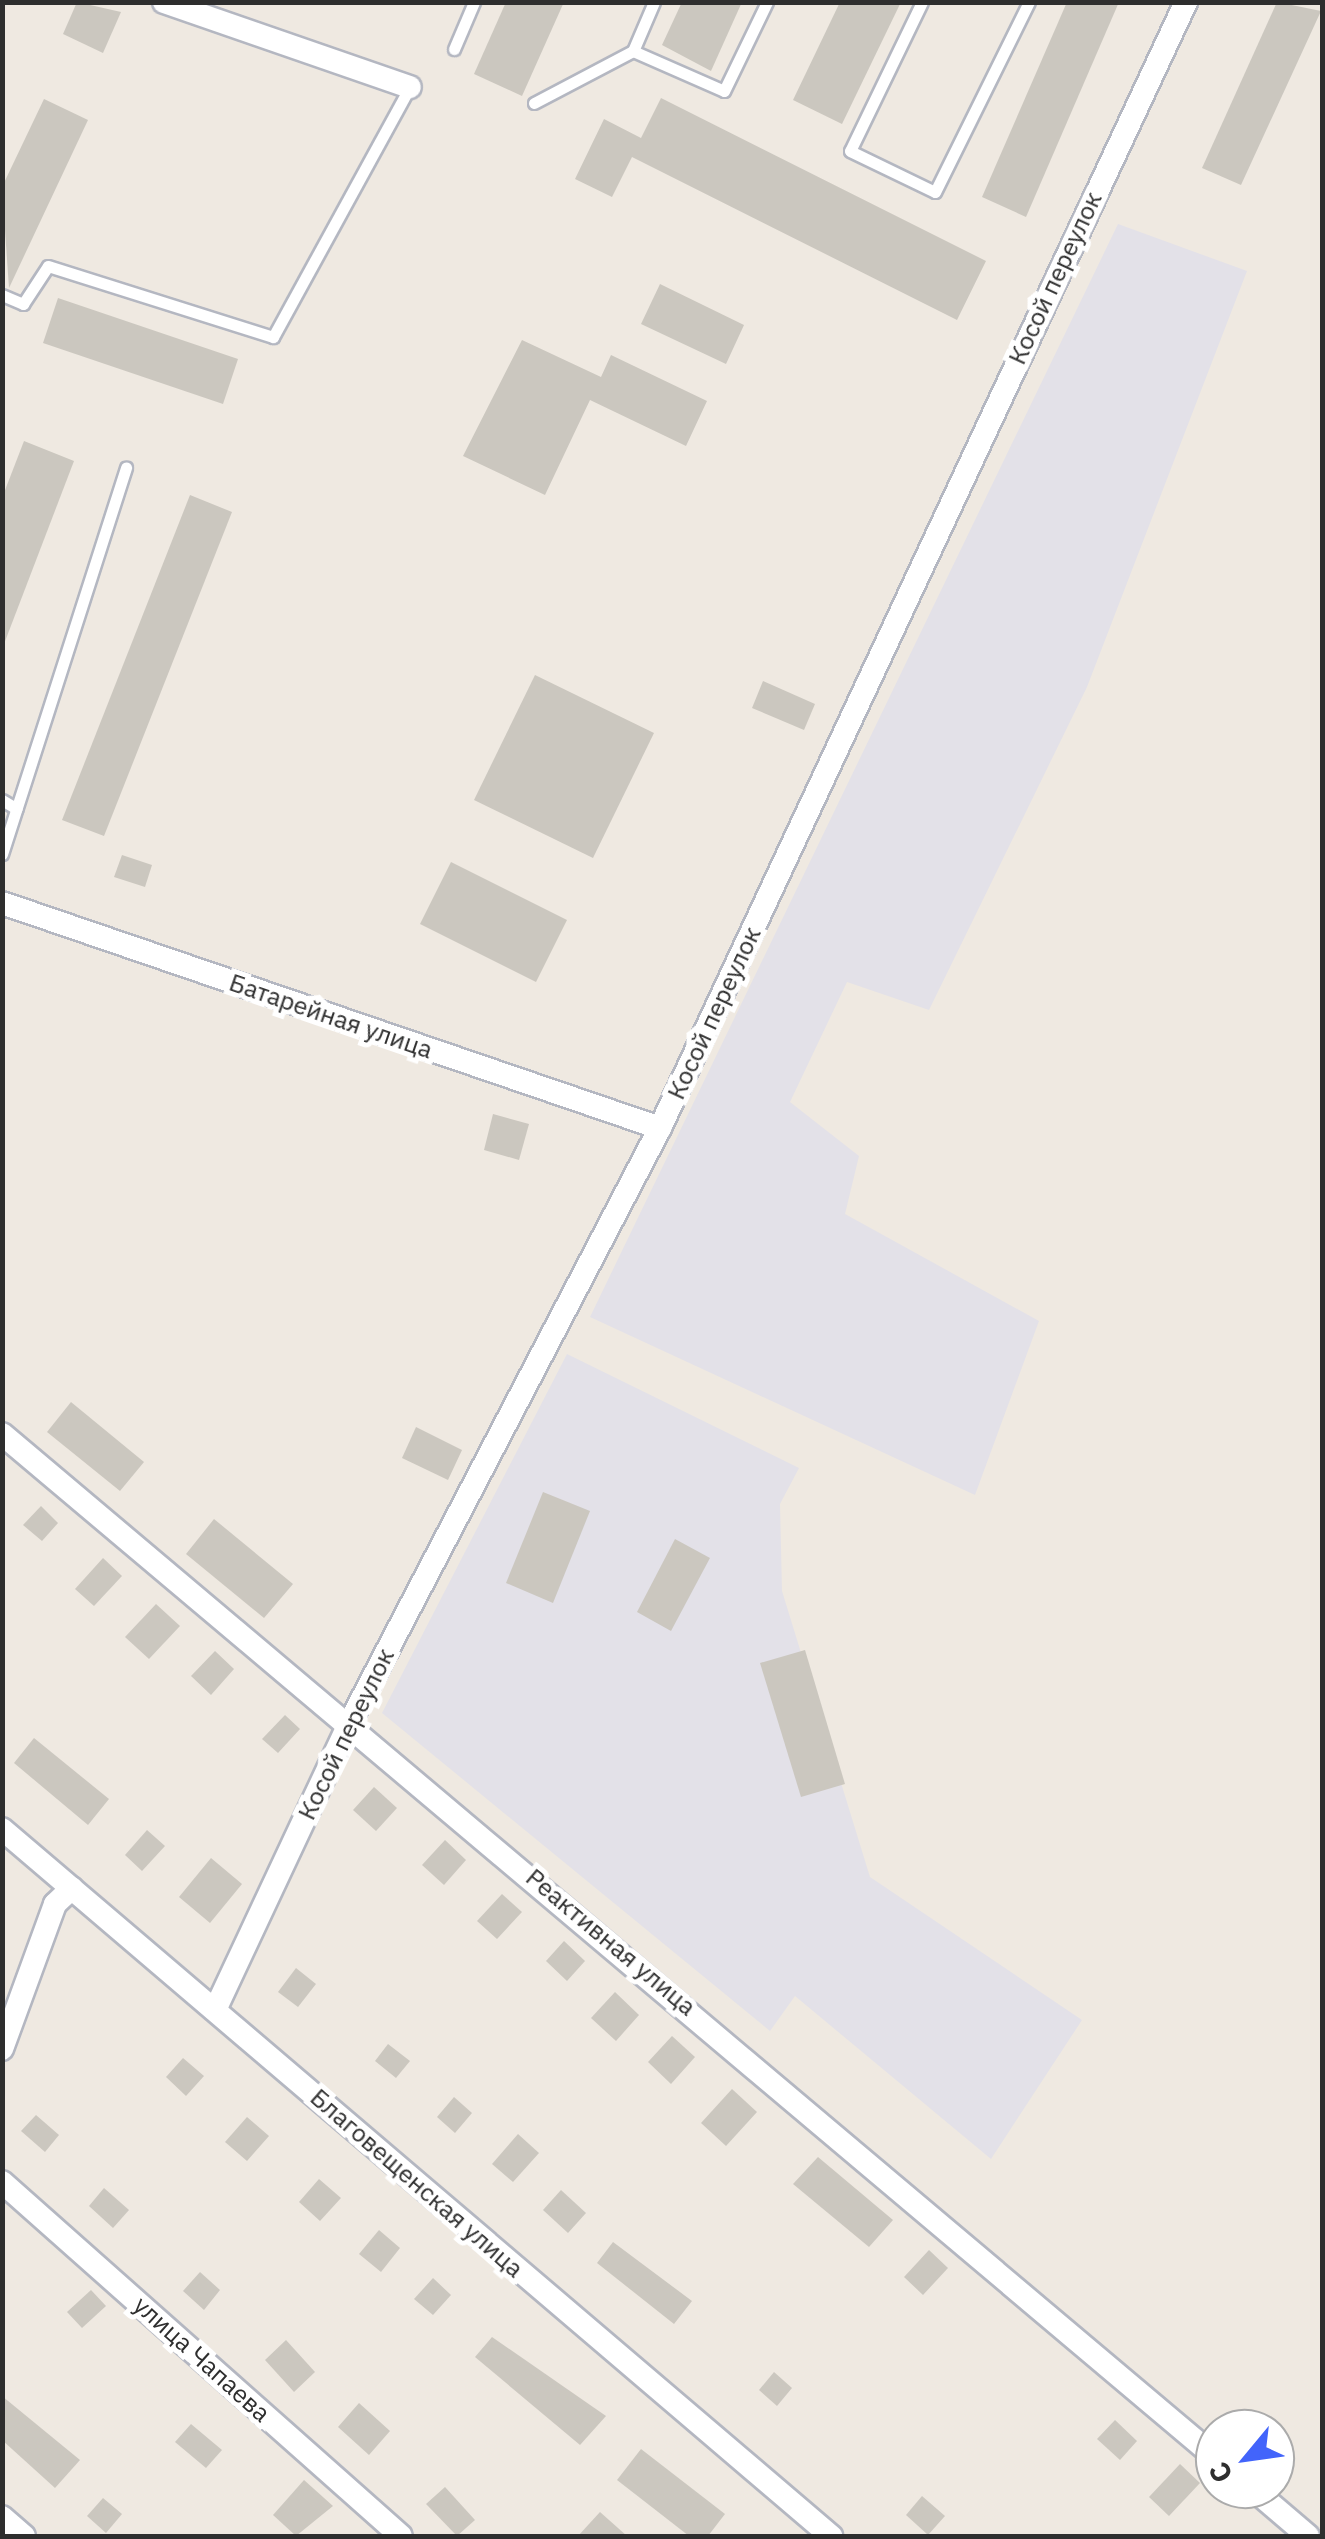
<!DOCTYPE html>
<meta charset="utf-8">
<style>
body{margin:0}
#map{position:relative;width:1325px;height:2539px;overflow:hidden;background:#efe9e1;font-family:"IBM Plex Sans",sans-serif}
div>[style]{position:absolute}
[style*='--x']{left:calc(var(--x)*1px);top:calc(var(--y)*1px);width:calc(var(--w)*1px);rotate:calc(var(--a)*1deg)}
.industrial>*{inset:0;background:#e3e1e8}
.building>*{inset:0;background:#cbc7bf}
.roads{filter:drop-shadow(2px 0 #b4b7c1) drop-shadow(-2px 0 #b4b7c1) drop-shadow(0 2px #b4b7c1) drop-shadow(0 -2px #b4b7c1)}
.service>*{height:11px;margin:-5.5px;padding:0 5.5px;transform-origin:5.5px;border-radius:5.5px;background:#fff}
.minor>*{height:22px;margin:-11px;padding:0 11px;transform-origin:11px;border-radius:11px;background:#fff}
span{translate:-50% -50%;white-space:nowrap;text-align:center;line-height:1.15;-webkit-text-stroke:10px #fff;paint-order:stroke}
.street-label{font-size:25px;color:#2e2e2e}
.frame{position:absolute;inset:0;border:5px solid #2e2e2e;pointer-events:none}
.north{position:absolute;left:1195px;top:2409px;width:100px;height:100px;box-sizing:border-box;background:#fff;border:2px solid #ababab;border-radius:50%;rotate:241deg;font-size:28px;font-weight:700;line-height:40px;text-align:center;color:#2e2e2e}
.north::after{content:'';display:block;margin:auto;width:35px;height:45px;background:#4264fb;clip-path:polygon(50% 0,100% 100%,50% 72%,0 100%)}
</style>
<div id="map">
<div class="industrial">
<div style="clip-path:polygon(1118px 224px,1247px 271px,1087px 687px,929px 1010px,847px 982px,790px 1102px,859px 1156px,845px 1214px,1039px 1321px,975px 1495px,590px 1317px)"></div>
<div style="clip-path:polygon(567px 1354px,799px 1468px,780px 1504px,782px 1591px,870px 1877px,1082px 2020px,991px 2159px,795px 1996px,770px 2031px,382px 1713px)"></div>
</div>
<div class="building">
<div style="clip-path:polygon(77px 2px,121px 12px,103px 53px,63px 34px)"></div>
<div style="clip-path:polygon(506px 2px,564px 2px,522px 96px,474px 74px)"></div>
<div style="clip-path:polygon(682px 2px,742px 2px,711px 71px,662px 45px)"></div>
<div style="clip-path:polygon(840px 2px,901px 2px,842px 124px,793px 100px)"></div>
<div style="clip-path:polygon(1067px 2px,1119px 2px,1026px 217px,982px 197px)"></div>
<div style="clip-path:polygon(1277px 2px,1321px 11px,1241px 185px,1202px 168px)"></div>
<div style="clip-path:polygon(661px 98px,986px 261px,957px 320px,632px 157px,612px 197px,575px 179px,604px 119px,641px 138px)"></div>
<div style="clip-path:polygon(44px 99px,88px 120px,9px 288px,2px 187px)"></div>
<div style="clip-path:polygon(660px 284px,744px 325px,726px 364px,641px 324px)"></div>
<div style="clip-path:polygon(58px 298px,238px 359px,223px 404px,43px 343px)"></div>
<div style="clip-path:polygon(522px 340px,601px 377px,611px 355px,707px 401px,686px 446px,590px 400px,545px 495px,463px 456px)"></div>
<div style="clip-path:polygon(24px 441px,74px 461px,4px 644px,2px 498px)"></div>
<div style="clip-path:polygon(190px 495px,232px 512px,104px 836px,62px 820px)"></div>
<div style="clip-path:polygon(535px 675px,654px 733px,593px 858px,474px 800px)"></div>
<div style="clip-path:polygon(763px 681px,815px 704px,804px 730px,752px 708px)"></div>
<div style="clip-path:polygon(122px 855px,152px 865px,145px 887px,114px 877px)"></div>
<div style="clip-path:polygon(451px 862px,567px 920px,536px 982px,420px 924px)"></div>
<div style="clip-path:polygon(493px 1114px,529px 1124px,519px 1160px,484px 1150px)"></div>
<div style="clip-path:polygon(71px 1402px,144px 1462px,120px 1491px,47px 1432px)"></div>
<div style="clip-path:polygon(416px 1427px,462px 1450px,448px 1480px,402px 1458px)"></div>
<div style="clip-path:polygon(543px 1492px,590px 1511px,553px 1603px,506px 1583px)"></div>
<div style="clip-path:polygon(41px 1506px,58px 1523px,42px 1541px,23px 1525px)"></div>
<div style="clip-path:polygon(214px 1519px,293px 1584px,264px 1618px,186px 1554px)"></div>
<div style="clip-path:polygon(675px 1539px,710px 1558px,671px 1631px,637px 1612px)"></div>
<div style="clip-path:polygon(103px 1558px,122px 1576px,94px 1606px,75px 1589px)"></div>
<div style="clip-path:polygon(156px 1604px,180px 1626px,149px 1659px,125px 1637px)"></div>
<div style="clip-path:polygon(805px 1650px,845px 1784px,801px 1797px,760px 1663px)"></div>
<div style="clip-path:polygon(215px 1651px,234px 1669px,211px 1695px,191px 1676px)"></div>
<div style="clip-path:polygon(285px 1715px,300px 1729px,278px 1753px,262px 1739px)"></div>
<div style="clip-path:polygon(34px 1738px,109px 1799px,88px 1825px,14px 1763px)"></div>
<div style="clip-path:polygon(374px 1787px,397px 1808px,376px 1831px,353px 1810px)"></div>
<div style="clip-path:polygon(147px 1830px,165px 1846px,142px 1871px,125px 1855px)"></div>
<div style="clip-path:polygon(445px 1840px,466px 1860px,444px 1885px,422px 1865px)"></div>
<div style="clip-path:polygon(211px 1858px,242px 1884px,210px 1923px,179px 1897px)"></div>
<div style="clip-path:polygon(502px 1894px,522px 1912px,497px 1939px,477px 1921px)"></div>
<div style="clip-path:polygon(564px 1941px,585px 1961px,567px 1981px,546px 1961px)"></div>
<div style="clip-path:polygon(296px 1968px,316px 1984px,298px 2007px,278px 1992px)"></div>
<div style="clip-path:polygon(615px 1992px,639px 2015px,616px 2041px,591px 2018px)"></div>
<div style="clip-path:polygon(672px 2036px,695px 2057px,671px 2084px,648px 2062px)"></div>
<div style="clip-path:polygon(388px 2044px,410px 2061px,396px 2078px,375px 2061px)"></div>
<div style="clip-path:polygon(183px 2058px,204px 2076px,186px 2096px,166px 2077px)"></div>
<div style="clip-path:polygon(732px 2089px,757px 2112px,726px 2146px,701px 2123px)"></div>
<div style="clip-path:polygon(454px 2097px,472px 2113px,455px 2133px,437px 2117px)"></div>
<div style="clip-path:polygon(36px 2115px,59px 2135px,45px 2152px,21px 2131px)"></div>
<div style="clip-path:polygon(247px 2117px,269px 2136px,247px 2161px,225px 2142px)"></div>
<div style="clip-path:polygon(518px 2134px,539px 2153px,513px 2182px,492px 2164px)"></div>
<div style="clip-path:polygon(818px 2157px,893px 2220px,869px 2247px,793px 2184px)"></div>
<div style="clip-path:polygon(319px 2179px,341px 2198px,320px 2221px,299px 2202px)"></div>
<div style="clip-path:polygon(104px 2188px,129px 2210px,113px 2228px,89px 2206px)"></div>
<div style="clip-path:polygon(561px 2190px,586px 2213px,568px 2233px,543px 2210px)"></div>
<div style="clip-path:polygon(379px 2230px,400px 2248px,381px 2272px,359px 2254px)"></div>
<div style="clip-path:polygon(613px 2242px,692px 2301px,674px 2324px,597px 2263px)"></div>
<div style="clip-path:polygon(929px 2250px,948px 2268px,923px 2295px,904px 2277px)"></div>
<div style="clip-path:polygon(200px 2272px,220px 2290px,204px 2310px,183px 2291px)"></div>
<div style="clip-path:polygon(433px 2278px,451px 2295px,433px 2315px,414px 2299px)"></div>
<div style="clip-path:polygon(91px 2290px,106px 2306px,82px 2328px,67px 2312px)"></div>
<div style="clip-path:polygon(492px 2337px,606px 2416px,580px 2445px,475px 2357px)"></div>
<div style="clip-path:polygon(286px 2340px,315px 2372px,294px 2392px,265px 2360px)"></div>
<div style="clip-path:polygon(774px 2372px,792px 2388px,777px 2406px,759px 2390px)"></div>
<div style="clip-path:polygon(2px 2396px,80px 2460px,55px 2488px,2px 2440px)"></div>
<div style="clip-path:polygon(359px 2403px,390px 2431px,369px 2455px,338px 2427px)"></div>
<div style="clip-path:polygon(1115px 2420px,1137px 2441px,1120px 2460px,1097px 2439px)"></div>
<div style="clip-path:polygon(191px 2424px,222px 2450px,206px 2468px,175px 2442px)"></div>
<div style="clip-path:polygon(641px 2449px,725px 2514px,708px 2536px,689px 2536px,617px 2480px)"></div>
<div style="clip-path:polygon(1180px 2464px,1200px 2483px,1169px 2516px,1149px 2497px)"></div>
<div style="clip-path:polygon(304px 2480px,333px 2506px,296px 2536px,273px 2515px)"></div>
<div style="clip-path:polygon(445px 2487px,475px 2520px,457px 2536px,426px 2504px)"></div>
<div style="clip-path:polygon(922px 2496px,945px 2516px,928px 2535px,906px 2515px)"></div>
<div style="clip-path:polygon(103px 2498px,122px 2514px,106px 2533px,87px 2516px)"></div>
<div style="clip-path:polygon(600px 2512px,627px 2536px,578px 2536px)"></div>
</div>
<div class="roads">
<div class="service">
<div style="--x:654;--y:2;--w:53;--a:113.2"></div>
<div style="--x:633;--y:51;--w:99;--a:23.7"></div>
<div style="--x:724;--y:91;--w:99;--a:-64.2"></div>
<div style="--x:922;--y:2;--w:165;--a:115.8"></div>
<div style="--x:850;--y:151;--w:94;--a:25.8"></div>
<div style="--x:935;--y:192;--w:212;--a:-63.7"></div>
<div style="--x:454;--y:49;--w:51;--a:-66.9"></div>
<div style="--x:534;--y:103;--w:112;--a:-27.7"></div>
<div style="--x:2;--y:295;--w:23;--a:23"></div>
<div style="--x:23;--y:304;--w:45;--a:-56.7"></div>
<div style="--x:48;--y:266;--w:236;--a:17.5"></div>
<div style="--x:273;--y:337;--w:285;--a:-61.3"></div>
<div style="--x:2;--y:800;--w:17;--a:31"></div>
<div style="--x:2;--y:854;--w:406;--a:-72.2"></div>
</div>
<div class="minor">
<div style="--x:164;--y:2;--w:260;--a:19.1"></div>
<div style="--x:2;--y:903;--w:695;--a:18.88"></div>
<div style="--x:2;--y:1434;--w:1587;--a:40.14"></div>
<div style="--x:2;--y:1829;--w:1090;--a:40.46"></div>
<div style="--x:215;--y:2010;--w:320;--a:-64.9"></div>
<div style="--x:351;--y:1720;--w:668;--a:-62.44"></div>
<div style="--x:660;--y:1128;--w:1243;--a:-64.96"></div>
<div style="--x:2;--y:2049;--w:154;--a:-69.9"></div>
<div style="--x:55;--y:1904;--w:23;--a:-43"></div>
<div style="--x:2;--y:2182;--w:533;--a:41.58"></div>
<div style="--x:1253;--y:2489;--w:72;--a:40.5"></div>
<div style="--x:2;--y:2517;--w:29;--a:41"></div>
</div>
</div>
<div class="street-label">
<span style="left:1055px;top:278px;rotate:-65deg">Косой переулок</span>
<span style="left:714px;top:1013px;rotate:-65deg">Косой переулок</span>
<span style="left:331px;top:1016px;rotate:19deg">Батарейная улица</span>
<span style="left:346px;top:1734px;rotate:-64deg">Косой переулок</span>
<span style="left:611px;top:1942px;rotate:40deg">Реактивная улица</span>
<span style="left:417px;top:2183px;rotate:41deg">Благовещенская улица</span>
<span style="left:202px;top:2359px;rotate:42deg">улица Чапаева</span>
</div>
<div class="frame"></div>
<div class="north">С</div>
</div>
